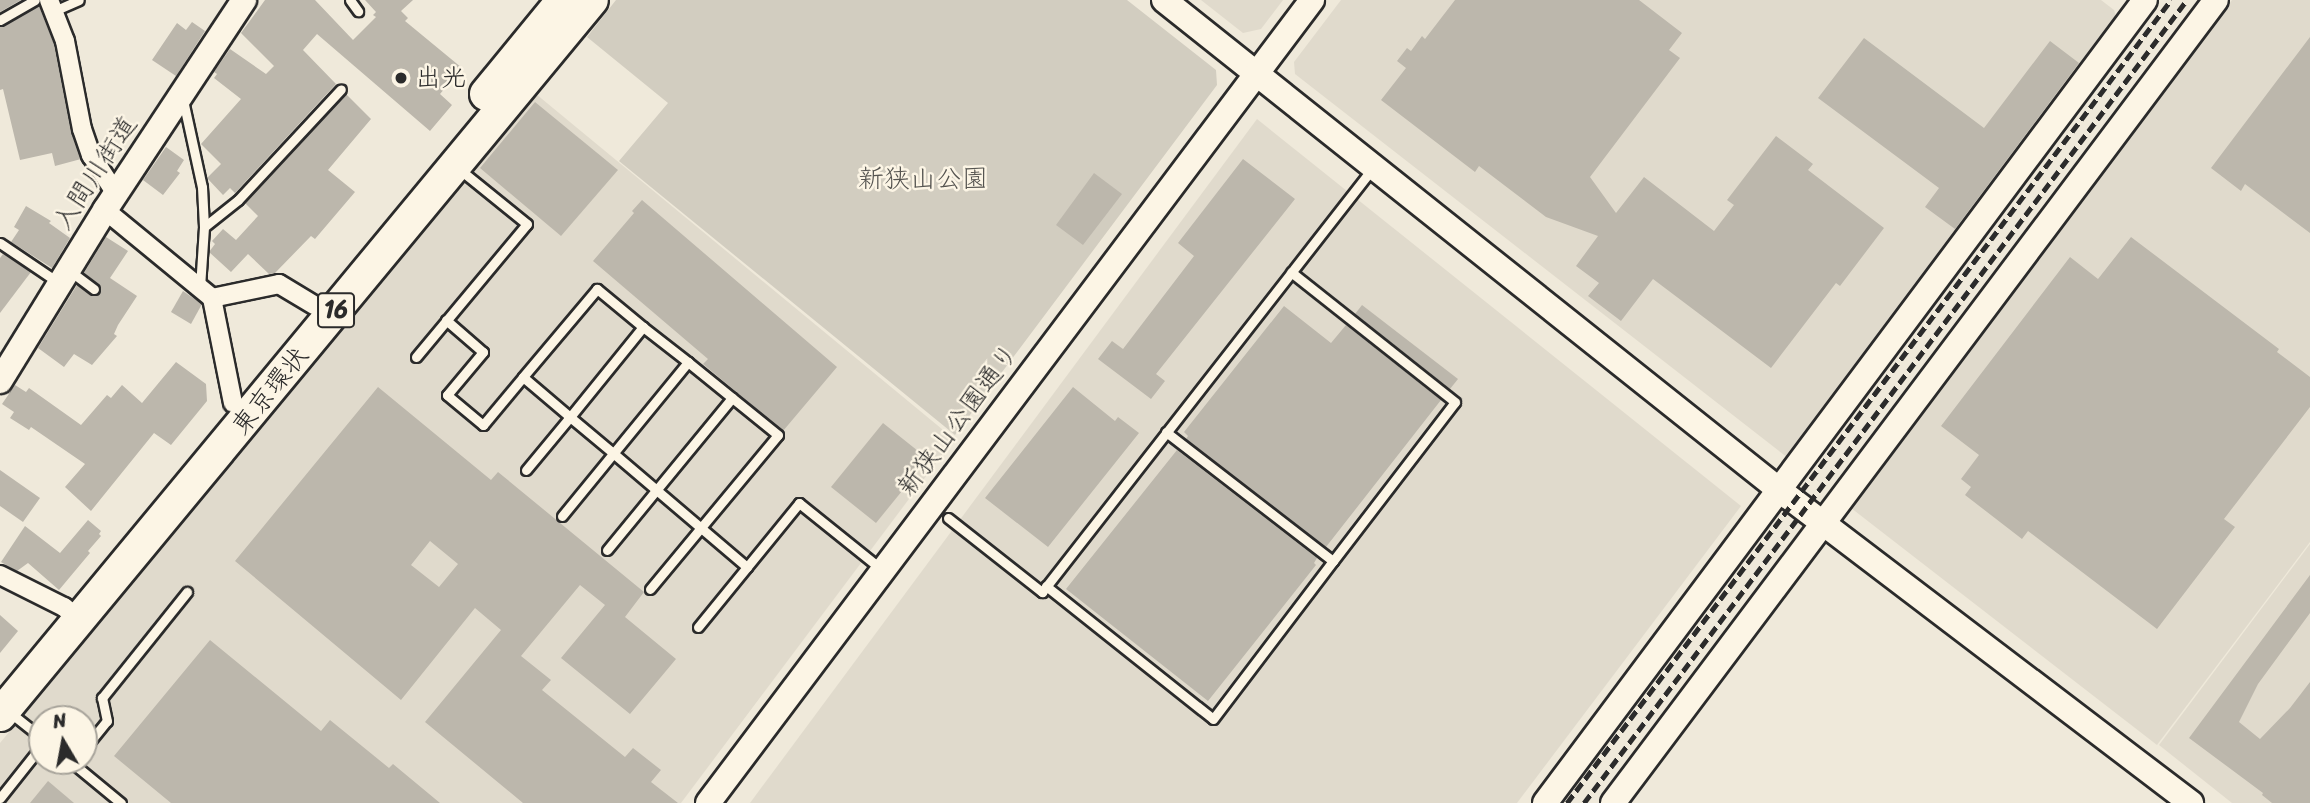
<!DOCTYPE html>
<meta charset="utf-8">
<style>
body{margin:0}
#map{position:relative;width:2310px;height:803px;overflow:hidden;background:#efe9da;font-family:Sriracha,"Klee One",sans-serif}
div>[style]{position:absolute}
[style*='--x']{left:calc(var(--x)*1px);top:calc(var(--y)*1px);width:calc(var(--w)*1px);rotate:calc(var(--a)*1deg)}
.built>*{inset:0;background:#e0dacc}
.green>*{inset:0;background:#d2cdc0}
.building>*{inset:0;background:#bcb7ac}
.roads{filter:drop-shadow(2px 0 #2b2b2b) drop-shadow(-2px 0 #2b2b2b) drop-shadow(0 2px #2b2b2b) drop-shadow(0 -2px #2b2b2b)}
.lane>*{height:9px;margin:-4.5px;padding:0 4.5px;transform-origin:4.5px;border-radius:4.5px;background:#fcf5e5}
.street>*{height:18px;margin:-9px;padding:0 9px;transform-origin:9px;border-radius:9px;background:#fcf5e5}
.secondary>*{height:24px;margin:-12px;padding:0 12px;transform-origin:12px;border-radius:12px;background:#fcf5e5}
.highway>*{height:32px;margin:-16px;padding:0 16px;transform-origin:16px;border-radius:16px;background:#fcf5e5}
.rail>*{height:5px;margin-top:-2.5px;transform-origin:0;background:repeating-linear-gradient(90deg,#2b2b2b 0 10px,transparent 0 15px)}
.dots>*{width:19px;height:19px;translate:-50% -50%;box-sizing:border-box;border:4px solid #fcf5e5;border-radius:50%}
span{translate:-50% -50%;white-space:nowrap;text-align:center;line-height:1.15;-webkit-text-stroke:5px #fcf5e5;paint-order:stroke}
.shield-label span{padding:2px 5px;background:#fcf5e5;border:2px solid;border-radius:5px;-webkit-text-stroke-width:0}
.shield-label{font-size:24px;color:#2b2b2b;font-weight:700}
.poi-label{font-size:26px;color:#2b2b2b}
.left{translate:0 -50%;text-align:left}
.street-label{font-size:26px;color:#2b2b2b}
.park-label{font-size:26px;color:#555450}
.north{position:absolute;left:28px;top:705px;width:70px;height:70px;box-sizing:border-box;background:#fcf5e5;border:2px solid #a8a49b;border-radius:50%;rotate:350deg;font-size:19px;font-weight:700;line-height:28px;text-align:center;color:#2b2b2b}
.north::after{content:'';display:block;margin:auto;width:24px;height:32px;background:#2b2b2b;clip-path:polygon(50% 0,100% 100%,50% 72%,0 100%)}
</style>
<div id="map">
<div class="built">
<div style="clip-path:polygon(1201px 0,1283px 0,1261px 29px,1243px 33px)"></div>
<div style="clip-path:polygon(1341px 0,2101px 0,2114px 10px,2117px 20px,1788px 458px,1295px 74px,1294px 62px)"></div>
<div style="clip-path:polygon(2232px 0,2310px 0,2310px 542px,2157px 745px,1851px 508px)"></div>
<div style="clip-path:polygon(evenodd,536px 94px,954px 439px,681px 803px,0 803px,0 743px,536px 94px,42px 719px,84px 719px,84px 761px,42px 761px,42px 719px)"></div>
<div style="clip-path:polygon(1257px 119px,1741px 506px,1517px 803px,750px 803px)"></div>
<div style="clip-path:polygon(2310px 544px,2310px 803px,2232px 803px,2159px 745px)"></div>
</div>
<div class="green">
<div style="clip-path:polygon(616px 0,1127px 0,1216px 70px,1217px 85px,955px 435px,619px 161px,668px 103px,587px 37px)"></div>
</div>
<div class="building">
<div style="clip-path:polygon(0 0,21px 0,0 12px)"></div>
<div style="clip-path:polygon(265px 0,315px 0,353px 40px,376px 17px,373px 15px,376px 12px,365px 0,413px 0,401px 11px,408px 18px,405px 21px,462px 68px,440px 94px,452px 105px,430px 131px,317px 34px,303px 50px,336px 84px,235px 193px,230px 188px,223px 195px,207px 178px,221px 164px,201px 144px,241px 99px,214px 78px,217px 74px,214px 72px,230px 49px,266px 74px,274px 66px,241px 33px)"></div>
<div style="clip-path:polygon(1455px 0,1639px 0,1682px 33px,1669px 50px,1680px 58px,1590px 177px,1616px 213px,1644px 177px,1714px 231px,1734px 205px,1727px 200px,1776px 136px,1813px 164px,1808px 170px,1884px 228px,1840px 286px,1836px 283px,1771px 368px,1653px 279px,1621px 321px,1588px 296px,1599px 283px,1576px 266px,1598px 236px,1546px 217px,1479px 166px,1475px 172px,1381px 100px,1406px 68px,1397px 61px,1407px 48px,1411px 51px,1422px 36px,1425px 39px)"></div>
<div style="clip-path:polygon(39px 6px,54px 44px,71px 131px,81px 159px,55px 166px,52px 153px,20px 160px,3px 89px,0 90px,0 27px)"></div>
<div style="clip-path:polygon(192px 22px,205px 31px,176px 76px,152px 60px,177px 23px,186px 30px)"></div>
<div style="clip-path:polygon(2310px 37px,2310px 233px,2245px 184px,2241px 191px,2211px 168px)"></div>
<div style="clip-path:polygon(1864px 38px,1984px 128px,2050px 41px,2079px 63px,1955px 229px,1925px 207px,1939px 188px,1818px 98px)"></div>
<div style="clip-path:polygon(346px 94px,371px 119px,328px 170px,355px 192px,315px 239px,311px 236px,275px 273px,269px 274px,248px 254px,231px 272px,209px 252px,215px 244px,212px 241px,223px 229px,236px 240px,258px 216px,245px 203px)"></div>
<div style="clip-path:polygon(535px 102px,618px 170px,561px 236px,480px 168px)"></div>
<div style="clip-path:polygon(166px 147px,184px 160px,177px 171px,180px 173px,163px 195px,143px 180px)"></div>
<div style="clip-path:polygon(1243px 159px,1295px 199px,1156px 374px,1165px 381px,1151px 399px,1098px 359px,1112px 341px,1123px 349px,1194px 256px,1178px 243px)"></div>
<div style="clip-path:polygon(1094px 173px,1122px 194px,1083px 245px,1056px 225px)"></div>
<div style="clip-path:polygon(642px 200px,837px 367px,783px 431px,703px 364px,708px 359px,593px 261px,634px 213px,632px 211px)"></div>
<div style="clip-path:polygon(26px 206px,51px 221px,49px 223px,70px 238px,52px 268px,11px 242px,19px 230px,14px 227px)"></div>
<div style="clip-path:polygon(106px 237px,128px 251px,110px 278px,137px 296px,118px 325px,114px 334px,117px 336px,92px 365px,74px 354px,64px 367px,38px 348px,77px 285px,93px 296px,100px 293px,99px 284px,84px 273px)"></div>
<div style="clip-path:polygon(2131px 237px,2279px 349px,2277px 352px,2310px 377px,2310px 407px,2224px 519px,2235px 527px,2157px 629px,2028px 531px,2022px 539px,1965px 495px,1971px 487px,1961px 479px,1979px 455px,1941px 426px,2070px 257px,2098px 279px)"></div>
<div style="clip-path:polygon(3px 254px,31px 272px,0 313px,0 258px)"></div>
<div style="clip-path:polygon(183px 291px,202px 304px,191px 324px,171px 312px)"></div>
<div style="clip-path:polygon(1362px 305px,1458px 379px,1450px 389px,1355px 314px)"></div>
<div style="clip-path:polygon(1284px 306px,1331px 343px,1346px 325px,1441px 400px,1326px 547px,1186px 439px,1188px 436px,1184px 432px)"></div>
<div style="clip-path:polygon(176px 362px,206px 384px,207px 401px,171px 445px,154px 433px,91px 511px,65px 487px,85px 464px,31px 427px,29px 430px,10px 418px,14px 412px,2px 404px,15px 385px,26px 392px,29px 388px,81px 425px,107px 395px,111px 398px,122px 385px,142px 403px)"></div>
<div style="clip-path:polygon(evenodd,378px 387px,491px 480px,498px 472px,644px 592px,625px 617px,676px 659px,630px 714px,561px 658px,605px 605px,580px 585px,521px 656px,551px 680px,542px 690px,625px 757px,633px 748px,661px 770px,651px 782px,678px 803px,523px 803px,425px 722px,501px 630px,475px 608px,401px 700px,235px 561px,378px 387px,430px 541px,458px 564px,439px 587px,411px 565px,430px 541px)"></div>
<div style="clip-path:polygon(1073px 387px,1115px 421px,1118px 417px,1139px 433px,1048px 547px,985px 498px)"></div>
<div style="clip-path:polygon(883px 423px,928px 459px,876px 523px,831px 487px)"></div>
<div style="clip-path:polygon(1177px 450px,1317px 558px,1314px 563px,1316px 565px,1208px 701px,1066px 589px)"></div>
<div style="clip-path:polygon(0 470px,40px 498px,23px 522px,0 506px)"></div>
<div style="clip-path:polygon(88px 520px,101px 531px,99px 534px,101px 536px,88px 551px,90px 553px,59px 590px,28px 563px,17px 571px,1px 562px,25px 526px,60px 553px)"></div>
<div style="clip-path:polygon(2310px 575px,2310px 613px,2258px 684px,2239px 722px,2260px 739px,2290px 708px,2310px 682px,2310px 803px,2272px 803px,2262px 795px,2263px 793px,2189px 738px)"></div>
<div style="clip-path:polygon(0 615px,18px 631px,0 653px)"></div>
<div style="clip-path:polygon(210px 640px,321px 731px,330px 720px,389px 768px,393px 764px,440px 803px,171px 803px,114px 756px)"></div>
<div style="clip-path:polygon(48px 781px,74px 803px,30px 803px)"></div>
</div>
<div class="roads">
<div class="lane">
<div style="--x:350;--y:0;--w:14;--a:54"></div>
<div style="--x:54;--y:11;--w:27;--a:-24"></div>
<div style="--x:0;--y:20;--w:40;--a:-29.7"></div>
<div style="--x:183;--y:100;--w:89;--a:77.7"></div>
<div style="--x:202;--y:187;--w:40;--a:87.1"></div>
<div style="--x:204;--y:227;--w:60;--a:93.8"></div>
<div style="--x:204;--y:227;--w:43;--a:-38.5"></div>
<div style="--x:238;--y:200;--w:151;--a:-47.1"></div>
<div style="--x:0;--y:243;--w:71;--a:34.1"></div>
<div style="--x:70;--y:271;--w:30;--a:37"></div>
<div style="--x:446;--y:320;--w:49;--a:40.9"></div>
<div style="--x:483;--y:352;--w:56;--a:129.9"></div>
<div style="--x:447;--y:395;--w:47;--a:39.8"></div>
<div style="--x:483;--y:425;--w:62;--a:-50.2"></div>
<div style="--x:416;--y:357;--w:173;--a:-50.2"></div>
<div style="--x:527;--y:224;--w:87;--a:-141"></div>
<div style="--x:1166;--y:432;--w:211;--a:37.7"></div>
<div style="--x:1333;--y:561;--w:200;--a:-52.5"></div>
<div style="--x:1455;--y:402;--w:209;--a:-141.6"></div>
<div style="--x:526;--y:470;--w:69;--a:-50.3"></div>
<div style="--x:570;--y:417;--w:116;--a:-51"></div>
<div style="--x:643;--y:327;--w:60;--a:-140.4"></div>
<div style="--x:597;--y:289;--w:115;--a:130.1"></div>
<div style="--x:523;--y:377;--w:62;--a:40.4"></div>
<div style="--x:570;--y:417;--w:56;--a:39.9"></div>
<div style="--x:613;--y:453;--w:176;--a:40.4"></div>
<div style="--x:562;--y:516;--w:199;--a:-50.7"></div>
<div style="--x:688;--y:362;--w:57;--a:-142.1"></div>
<div style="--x:948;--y:518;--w:120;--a:38.2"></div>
<div style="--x:1042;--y:592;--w:536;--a:-52.04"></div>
<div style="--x:607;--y:550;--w:197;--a:-50.6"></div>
<div style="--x:1046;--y:586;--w:213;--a:38.5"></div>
<div style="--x:1213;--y:719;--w:198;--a:-52.8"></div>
<div style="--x:650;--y:589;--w:200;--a:-50.3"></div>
<div style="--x:778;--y:435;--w:116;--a:-141"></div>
<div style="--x:698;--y:627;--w:160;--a:-50.8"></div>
<div style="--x:799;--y:503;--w:105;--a:38.8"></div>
<div style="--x:8;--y:711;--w:43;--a:38.5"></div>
<div style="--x:84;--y:749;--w:36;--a:-51"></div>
<div style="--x:107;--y:721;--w:24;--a:-102"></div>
<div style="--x:102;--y:698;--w:136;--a:-51.3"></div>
<div style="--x:70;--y:761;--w:66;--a:39.5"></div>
<div style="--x:0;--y:798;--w:68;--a:-51.6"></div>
</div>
<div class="street">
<div style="--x:49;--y:0;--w:44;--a:68.7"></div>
<div style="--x:65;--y:41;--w:90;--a:79.1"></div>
<div style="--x:82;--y:129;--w:28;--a:71"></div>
<div style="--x:91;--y:155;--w:46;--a:57.3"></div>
<div style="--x:105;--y:210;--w:139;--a:39.4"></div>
<div style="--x:212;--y:298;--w:68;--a:-11.8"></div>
<div style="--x:279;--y:284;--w:41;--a:31"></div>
<div style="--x:212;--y:298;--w:107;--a:78.7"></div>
<div style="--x:0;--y:575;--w:72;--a:26.6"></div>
<div style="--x:64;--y:607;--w:19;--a:39"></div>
</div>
<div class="secondary">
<div style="--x:1164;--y:0;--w:785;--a:38.53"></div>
<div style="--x:1778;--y:489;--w:519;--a:37.25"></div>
<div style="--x:0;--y:381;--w:201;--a:-58.4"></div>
<div style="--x:105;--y:210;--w:252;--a:-56.5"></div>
<div style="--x:708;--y:803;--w:1005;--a:-53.05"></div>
<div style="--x:1545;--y:803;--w:1002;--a:-53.23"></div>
<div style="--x:1613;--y:803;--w:1004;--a:-53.1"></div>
</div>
<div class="highway">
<div style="--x:486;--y:94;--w:122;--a:-50.7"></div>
<div style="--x:0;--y:715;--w:928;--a:-50.38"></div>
</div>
</div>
<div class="rail">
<div style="--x:1567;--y:803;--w:1005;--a:-53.05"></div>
<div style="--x:1584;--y:803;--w:1004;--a:-53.1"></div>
</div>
<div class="dots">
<div style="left:401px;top:78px;background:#2b2b2b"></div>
</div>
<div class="shield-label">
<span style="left:336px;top:310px">16</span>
</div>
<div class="poi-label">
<span class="left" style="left:415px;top:78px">出光</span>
</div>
<div class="street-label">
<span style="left:95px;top:173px;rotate:-57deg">入間川街道</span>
<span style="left:270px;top:391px;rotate:-51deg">東京環状</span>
<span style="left:958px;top:420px;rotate:-53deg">新狭山公園通り</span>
</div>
<div class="park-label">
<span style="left:923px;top:179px">新狭山公園</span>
</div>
<div class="north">N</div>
</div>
